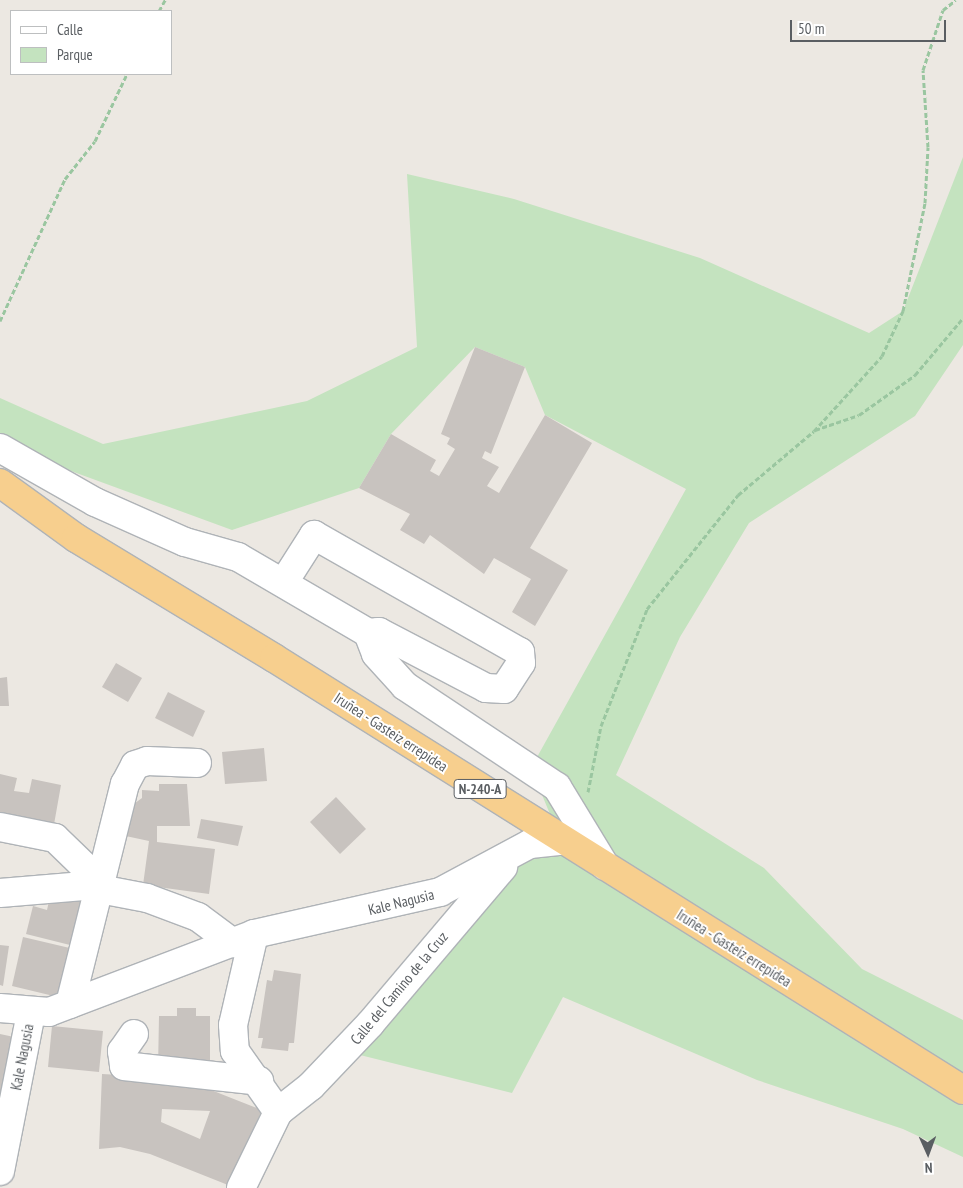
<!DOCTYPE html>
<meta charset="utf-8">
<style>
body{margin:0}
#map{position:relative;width:963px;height:1188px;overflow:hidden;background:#ece8e2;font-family:"PT Sans Narrow",sans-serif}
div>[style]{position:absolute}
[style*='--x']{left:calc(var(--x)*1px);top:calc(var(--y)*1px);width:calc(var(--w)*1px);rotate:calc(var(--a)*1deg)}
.green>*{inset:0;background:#c4e3bf}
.building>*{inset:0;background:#c8c3bf}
.path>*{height:3px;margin-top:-1.5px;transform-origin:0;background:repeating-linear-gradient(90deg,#9ac6a0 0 5px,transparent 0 7.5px)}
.roads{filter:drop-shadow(1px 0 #afb3b7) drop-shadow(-1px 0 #afb3b7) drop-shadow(0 1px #afb3b7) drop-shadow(0 -1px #afb3b7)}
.minor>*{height:28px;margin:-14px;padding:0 14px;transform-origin:14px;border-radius:14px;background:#fff}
.highway>*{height:28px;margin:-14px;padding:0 14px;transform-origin:14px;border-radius:14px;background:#f7cf8e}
span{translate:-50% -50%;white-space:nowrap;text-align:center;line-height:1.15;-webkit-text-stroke:4px #fff;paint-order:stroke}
.shield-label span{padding:1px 4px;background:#fff;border:1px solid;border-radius:4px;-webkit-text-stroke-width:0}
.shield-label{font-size:14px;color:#5a5e62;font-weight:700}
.street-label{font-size:15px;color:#5a5e62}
.legend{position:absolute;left:10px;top:10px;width:162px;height:65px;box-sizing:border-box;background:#fff;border:1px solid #bdbfc0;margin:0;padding:6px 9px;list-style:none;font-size:15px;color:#5a5e62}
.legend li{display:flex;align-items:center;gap:10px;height:25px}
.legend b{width:25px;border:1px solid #bdbfc0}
.north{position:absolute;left:903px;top:1128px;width:50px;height:50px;-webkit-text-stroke:4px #fff;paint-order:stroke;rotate:178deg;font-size:14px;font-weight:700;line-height:20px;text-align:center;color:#5a5e62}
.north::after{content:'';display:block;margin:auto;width:18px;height:22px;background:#5a5e62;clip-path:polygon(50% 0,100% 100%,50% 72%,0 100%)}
.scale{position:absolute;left:790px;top:20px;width:156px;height:22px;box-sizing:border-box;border:2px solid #5a5e62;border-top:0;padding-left:6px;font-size:15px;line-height:18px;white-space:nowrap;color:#5a5e62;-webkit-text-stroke:4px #fff;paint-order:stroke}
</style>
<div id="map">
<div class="green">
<div style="clip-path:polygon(963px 157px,963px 345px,915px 416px,749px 523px,680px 637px,616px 775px,764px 868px,862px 969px,963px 1020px,963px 1157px,903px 1129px,757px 1080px,563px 997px,512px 1093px,360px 1055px,512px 856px,561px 841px,531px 768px,686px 489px,545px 415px,525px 367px,475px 347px,391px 434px,359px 488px,232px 530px,0 445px,0 398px,103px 444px,307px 401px,417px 347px,407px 174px,514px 199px,700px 258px,869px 333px,903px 311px)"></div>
</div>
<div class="building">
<div style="clip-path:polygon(475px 347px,525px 367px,491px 454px,485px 451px,482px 458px,499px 467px,487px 486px,499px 493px,545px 415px,592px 443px,530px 548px,568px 570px,535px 626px,512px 612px,531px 579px,494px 558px,484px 574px,430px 535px,424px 544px,400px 530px,410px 514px,359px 488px,391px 434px,436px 460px,430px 471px,439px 476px,455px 449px,447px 444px,450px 438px,441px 434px)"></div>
<div style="clip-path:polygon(116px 663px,142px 678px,128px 702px,102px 687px)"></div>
<div style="clip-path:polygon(7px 677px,9px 706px,0 706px,0 678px)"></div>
<div style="clip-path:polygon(168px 692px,205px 711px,193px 737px,155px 718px)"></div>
<div style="clip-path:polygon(264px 748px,267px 781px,225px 784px,222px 752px)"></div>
<div style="clip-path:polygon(0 774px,17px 778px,14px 791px,29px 793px,32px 779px,61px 785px,53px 830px,0 820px)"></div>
<div style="clip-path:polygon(159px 784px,187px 784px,190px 826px,157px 826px,157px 842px,215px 849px,209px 894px,143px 885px,149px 841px,121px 835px,131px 806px,142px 798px,142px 790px,159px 791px)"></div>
<div style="clip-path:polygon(336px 797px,366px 829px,340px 854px,310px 822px)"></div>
<div style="clip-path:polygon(201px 819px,243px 826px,238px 846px,197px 838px)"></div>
<div style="clip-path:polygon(51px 892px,87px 893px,74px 946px,26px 934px,33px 906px,47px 910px)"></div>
<div style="clip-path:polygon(23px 937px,74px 949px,62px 998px,12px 986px)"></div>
<div style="clip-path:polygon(0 945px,9px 946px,3px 986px,0 985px)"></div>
<div style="clip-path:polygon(274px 970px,301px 974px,294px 1043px,289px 1043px,288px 1051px,261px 1048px,263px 1038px,258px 1038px,267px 980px,272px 981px)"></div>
<div style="clip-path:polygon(177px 1008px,196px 1008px,196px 1016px,210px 1016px,210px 1069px,158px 1069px,159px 1016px,177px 1016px)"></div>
<div style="clip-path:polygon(52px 1026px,103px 1031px,99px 1072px,48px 1067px)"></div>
<div style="clip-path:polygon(0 1034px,14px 1037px,0 1107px)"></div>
<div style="clip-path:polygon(evenodd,102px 1074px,211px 1080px,211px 1090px,262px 1110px,228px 1185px,150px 1154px,120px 1147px,99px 1149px,102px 1074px,162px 1109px,210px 1111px,200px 1139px,161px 1122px,162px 1109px)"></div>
</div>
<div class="path">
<div style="--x:159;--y:11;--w:13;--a:-61"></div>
<div style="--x:0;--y:321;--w:156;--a:-65.4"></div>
<div style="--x:65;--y:179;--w:48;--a:-51.7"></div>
<div style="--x:95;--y:141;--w:74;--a:-64.5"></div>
<div style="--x:815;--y:430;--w:46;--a:-18.8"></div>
<div style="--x:859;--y:415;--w:69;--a:-35.5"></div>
<div style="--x:915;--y:375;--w:75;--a:-49.9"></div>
<div style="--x:588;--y:792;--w:67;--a:-78.9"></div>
<div style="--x:601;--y:726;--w:126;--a:-68.5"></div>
<div style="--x:647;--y:609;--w:146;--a:-51.4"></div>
<div style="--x:738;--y:495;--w:99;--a:-40.1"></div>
<div style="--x:814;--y:431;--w:101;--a:-47.8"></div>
<div style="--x:882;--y:356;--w:50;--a:-65"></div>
<div style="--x:903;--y:311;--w:110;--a:-78.5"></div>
<div style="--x:925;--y:203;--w:56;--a:-86.9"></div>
<div style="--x:928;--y:147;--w:77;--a:-93.7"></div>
<div style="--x:923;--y:70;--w:63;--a:-71.6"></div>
<div style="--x:943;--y:10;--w:16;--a:-38"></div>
</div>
<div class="roads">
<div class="minor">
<div style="--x:0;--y:448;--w:109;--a:29.6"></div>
<div style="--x:95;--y:502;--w:98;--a:24"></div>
<div style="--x:185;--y:542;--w:55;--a:15.8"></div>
<div style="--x:238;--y:557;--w:151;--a:30.3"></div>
<div style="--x:368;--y:633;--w:22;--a:69"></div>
<div style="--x:376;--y:654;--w:43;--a:47.8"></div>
<div style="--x:405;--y:686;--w:182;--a:33.6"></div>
<div style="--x:557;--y:787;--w:92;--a:58.7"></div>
<div style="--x:284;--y:582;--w:56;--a:-57.4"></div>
<div style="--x:314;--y:535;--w:237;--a:29.6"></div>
<div style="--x:520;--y:652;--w:11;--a:85"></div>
<div style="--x:521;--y:663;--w:31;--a:123"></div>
<div style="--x:504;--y:689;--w:18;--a:-177"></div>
<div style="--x:486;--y:688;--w:121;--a:-152.4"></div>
<div style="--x:379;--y:632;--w:11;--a:175"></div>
<div style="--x:0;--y:827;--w:56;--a:11.3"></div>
<div style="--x:55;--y:838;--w:43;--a:44.1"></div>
<div style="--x:86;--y:868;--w:18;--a:96"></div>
<div style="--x:0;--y:893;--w:84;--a:-4.8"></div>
<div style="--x:84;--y:886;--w:64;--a:10.8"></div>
<div style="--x:147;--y:898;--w:54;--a:20.4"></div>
<div style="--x:198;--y:917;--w:44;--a:36.6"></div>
<div style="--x:254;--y:934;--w:93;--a:103"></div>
<div style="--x:233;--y:1025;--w:26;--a:86"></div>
<div style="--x:235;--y:1051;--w:75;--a:54.8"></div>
<div style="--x:70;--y:1004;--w:227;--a:-76"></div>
<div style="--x:125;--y:784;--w:21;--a:-62"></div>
<div style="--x:135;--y:765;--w:13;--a:-18"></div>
<div style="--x:147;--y:761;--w:50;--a:2.3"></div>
<div style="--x:0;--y:1008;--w:49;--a:4.7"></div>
<div style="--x:49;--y:1012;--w:219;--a:-20.8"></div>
<div style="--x:254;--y:934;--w:191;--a:-12.7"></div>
<div style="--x:440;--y:892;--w:102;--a:-28.1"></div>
<div style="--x:530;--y:844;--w:31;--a:-6"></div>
<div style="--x:134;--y:1034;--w:21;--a:125"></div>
<div style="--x:122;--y:1051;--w:15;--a:82"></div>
<div style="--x:124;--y:1066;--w:136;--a:6.3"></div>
<div style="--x:0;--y:1171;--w:161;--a:-78.9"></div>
<div style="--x:241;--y:1188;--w:85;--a:-64"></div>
<div style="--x:278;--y:1112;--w:42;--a:-38.2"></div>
<div style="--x:311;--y:1086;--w:86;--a:-46.4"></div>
<div style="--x:370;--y:1024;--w:206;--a:-49.7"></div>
</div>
<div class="highway">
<div style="--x:0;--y:483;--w:94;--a:35.9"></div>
<div style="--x:76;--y:538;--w:232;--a:31.2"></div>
<div style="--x:274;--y:658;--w:813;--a:32.09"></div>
</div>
</div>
<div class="shield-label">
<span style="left:480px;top:789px">N-240-A</span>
</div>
<div class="street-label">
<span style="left:391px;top:732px;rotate:33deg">Iruñea - Gasteiz errepidea</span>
<span style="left:401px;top:902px;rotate:-14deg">Kale Nagusia</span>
<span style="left:734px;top:948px;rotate:32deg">Iruñea - Gasteiz errepidea</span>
<span style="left:399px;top:988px;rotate:-50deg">Calle del Camino de la Cruz</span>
<span style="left:22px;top:1057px;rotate:-79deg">Kale Nagusia</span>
</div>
<ul class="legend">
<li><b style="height:6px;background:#fff"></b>Calle</li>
<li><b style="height:14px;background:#c4e3bf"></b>Parque</li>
</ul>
<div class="north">N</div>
<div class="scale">50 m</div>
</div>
